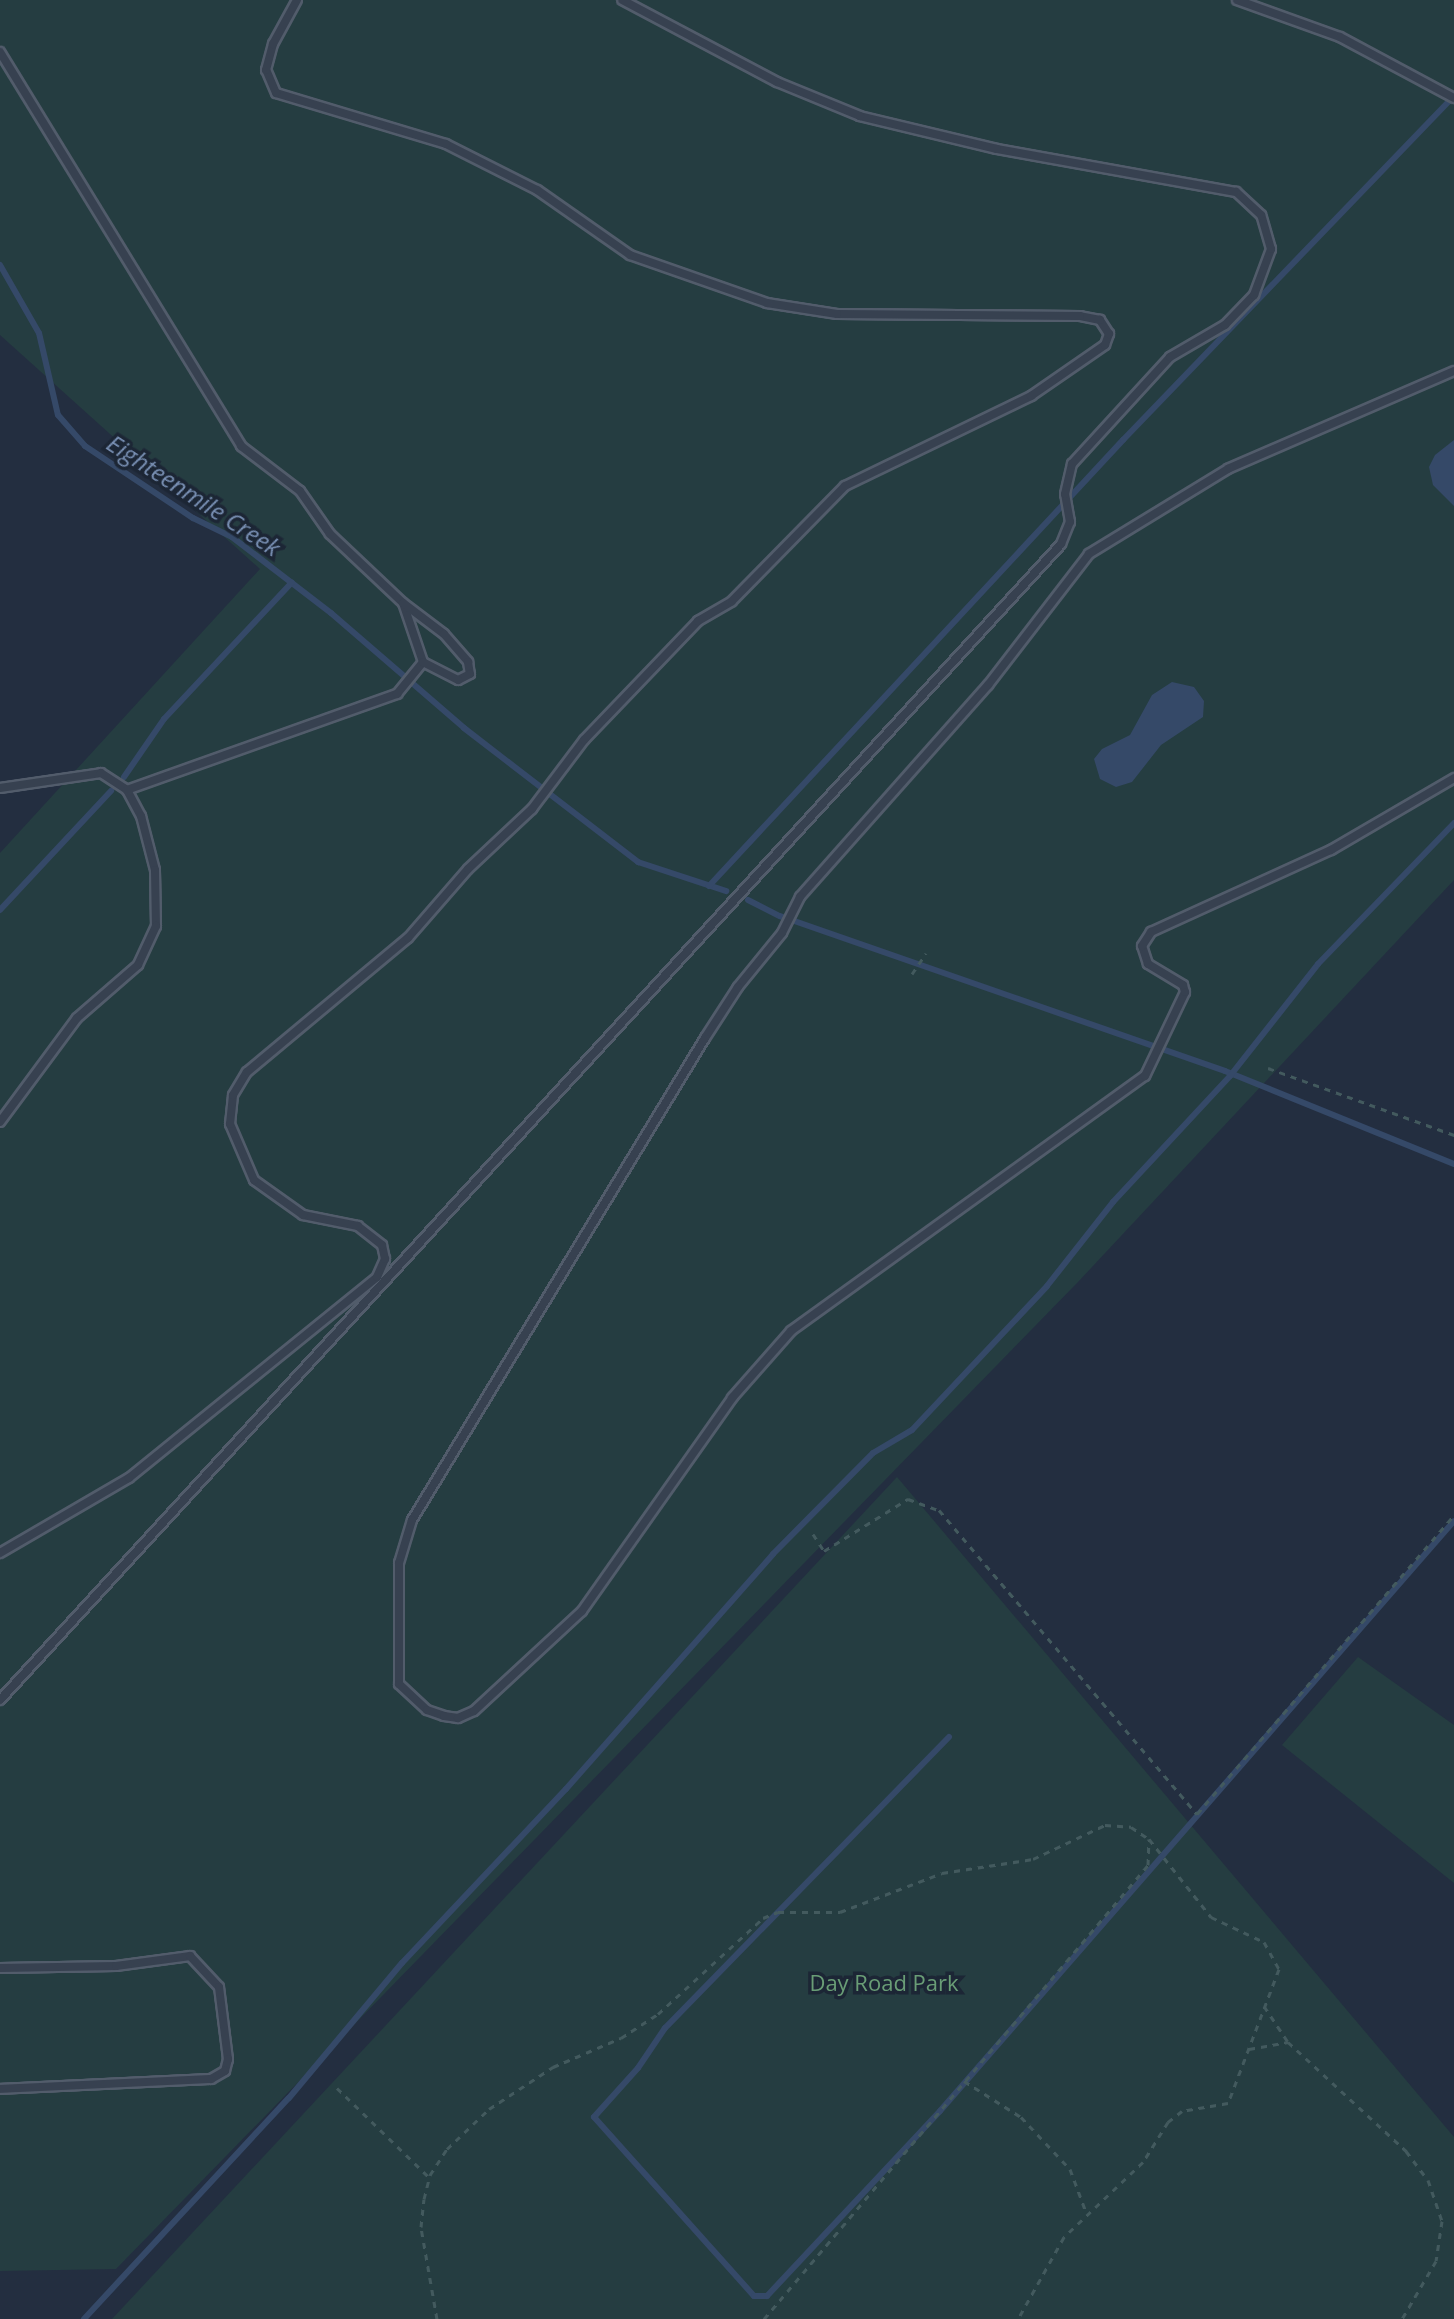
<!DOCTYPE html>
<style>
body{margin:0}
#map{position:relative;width:1454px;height:2319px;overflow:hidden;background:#232e40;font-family:"Open Sans",sans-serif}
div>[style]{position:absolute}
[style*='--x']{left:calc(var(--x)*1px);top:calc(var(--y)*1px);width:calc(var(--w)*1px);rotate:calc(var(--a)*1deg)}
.green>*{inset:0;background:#253d41}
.water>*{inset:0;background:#354968}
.stream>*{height:6px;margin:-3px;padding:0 3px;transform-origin:3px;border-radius:3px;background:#354968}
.path>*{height:3px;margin-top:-1.5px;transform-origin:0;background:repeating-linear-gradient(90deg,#435a5e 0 6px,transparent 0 12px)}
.roads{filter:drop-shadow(2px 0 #525c6b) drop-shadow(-2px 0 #525c6b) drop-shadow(0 2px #525c6b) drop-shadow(0 -2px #525c6b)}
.service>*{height:8px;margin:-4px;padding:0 4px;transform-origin:4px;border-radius:4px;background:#374150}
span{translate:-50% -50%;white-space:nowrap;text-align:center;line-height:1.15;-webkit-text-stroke:7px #1c2635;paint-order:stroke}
.park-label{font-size:22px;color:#699d76}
.water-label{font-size:24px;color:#7990b4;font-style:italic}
</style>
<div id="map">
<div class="green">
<div style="clip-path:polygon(0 0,1454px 0,1454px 880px,1078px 1282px,116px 2269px,0 2271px,0 853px,260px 569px,0 335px)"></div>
<div style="clip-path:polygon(897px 1477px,1454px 2137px,1454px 2319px,112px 2319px)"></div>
<div style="clip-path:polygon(1358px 1657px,1454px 1725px,1454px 1883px,1282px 1745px)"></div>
</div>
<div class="water">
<div style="clip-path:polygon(1454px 440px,1454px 506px,1433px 485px,1429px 467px,1435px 455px)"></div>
<div style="clip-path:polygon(1172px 682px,1194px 687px,1204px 701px,1203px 717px,1161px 745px,1132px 782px,1116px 787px,1100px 779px,1094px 759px,1102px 749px,1130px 735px,1152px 695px)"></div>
</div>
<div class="stream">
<div style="--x:0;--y:265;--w:78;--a:60.2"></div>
<div style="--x:39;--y:333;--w:84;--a:77"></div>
<div style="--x:58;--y:415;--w:41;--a:48.9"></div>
<div style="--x:85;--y:446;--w:130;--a:33.7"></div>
<div style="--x:193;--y:518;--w:43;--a:26"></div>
<div style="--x:232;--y:537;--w:125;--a:37.5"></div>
<div style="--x:331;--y:613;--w:176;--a:40.8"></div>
<div style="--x:464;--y:728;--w:220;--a:37.6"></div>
<div style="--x:638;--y:862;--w:93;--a:18.2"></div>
<div style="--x:124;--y:777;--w:70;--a:-55.4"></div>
<div style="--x:164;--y:719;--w:187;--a:-46.9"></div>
<div style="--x:709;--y:886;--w:609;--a:-47.13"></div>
<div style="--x:1123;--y:440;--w:477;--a:-46.1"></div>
<div style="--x:748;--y:900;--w:36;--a:27"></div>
<div style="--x:780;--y:916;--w:471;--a:19.2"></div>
<div style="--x:1225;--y:1071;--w:247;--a:22.1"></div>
<div style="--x:0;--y:910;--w:163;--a:-47"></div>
<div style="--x:949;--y:1737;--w:407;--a:134.3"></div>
<div style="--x:665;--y:2028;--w:48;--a:124"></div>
<div style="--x:638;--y:2068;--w:66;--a:131.9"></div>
<div style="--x:594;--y:2117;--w:240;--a:48.2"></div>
<div style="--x:754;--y:2296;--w:13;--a:0"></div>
<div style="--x:767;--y:2296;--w:253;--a:-46.9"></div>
<div style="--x:940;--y:2111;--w:782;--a:-48.94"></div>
<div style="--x:84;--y:2319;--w:301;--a:-47.2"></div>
<div style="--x:289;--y:2098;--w:176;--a:-50.1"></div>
<div style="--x:402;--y:1963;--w:239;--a:-46.7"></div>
<div style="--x:566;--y:1789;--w:313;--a:-48.6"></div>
<div style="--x:773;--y:1554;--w:142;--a:-45.3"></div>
<div style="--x:873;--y:1453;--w:45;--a:-30.5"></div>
<div style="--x:912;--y:1430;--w:197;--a:-46.8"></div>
<div style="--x:1047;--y:1286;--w:107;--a:-51.8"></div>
<div style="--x:1113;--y:1202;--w:172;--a:-47.1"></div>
<div style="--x:1230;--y:1076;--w:142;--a:-51.8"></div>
<div style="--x:1318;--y:964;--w:196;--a:-46"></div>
</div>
<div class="path">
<div style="--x:912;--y:974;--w:25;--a:-56"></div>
<div style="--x:1268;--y:1068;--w:198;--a:19.8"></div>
<div style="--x:813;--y:1534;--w:20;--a:57"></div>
<div style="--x:824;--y:1551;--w:99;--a:-31.8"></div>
<div style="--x:908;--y:1499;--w:33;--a:20"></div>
<div style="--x:939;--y:1510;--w:399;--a:49.7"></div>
<div style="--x:1197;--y:1814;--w:394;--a:-49.3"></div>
<div style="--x:1264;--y:2006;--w:43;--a:56.3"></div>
<div style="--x:1288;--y:2042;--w:161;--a:42.7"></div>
<div style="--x:1406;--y:2151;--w:36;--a:53"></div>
<div style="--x:1428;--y:2180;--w:43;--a:71.1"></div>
<div style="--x:1442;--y:2221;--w:40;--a:98.5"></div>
<div style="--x:1436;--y:2261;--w:67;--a:120.4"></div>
<div style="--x:1249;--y:2049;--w:40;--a:-10"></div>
<div style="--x:964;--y:2081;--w:67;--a:32.3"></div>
<div style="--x:1021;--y:2117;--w:71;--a:46.7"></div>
<div style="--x:1070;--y:2169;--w:46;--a:69.6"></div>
<div style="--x:337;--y:2088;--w:128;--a:44.1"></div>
<div style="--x:437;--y:2319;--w:93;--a:-99.9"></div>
<div style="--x:421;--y:2227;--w:28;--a:-84"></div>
<div style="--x:424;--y:2199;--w:25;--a:-76"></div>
<div style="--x:430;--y:2175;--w:31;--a:-57"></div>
<div style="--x:447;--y:2149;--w:58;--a:-43.6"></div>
<div style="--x:489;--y:2109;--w:77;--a:-33.3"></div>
<div style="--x:553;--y:2067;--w:74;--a:-23.1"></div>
<div style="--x:621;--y:2038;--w:44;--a:-33"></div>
<div style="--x:658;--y:2014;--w:142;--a:-42.4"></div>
<div style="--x:763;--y:1918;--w:16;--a:-22"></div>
<div style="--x:778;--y:1912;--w:62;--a:0"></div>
<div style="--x:840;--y:1912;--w:109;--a:-20.9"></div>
<div style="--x:942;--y:1873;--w:92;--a:-8.7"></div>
<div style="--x:1033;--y:1859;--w:80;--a:-25.3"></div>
<div style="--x:1105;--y:1825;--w:26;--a:4"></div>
<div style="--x:1131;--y:1827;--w:22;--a:34"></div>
<div style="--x:1149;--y:1839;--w:100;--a:51.5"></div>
<div style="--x:1211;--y:1917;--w:59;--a:25.3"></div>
<div style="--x:1264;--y:1942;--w:31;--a:61"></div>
<div style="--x:1279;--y:1969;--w:143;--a:110.8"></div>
<div style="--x:1228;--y:2103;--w:47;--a:170.1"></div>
<div style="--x:1182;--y:2111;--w:18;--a:142"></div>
<div style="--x:1168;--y:2122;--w:47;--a:122"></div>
<div style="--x:1143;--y:2162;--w:109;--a:136.5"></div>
<div style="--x:1064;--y:2237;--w:94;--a:119.3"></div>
<div style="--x:764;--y:2319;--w:595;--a:-49.77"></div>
<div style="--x:1148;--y:1865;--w:26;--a:-88"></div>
</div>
<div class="roads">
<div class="service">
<div style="--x:1237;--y:0;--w:109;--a:19.8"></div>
<div style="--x:1340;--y:37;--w:129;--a:28.2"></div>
<div style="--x:0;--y:52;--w:462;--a:58.5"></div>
<div style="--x:241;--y:446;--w:74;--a:37.3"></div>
<div style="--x:300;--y:491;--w:52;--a:55.1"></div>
<div style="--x:330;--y:534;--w:100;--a:43.4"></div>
<div style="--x:1454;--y:371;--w:246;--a:156.6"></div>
<div style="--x:1228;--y:469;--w:163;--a:148.6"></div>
<div style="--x:1089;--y:554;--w:165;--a:127.6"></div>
<div style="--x:988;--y:685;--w:283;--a:131.6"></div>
<div style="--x:800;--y:897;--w:40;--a:116.6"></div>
<div style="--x:782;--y:933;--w:70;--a:129.2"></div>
<div style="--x:738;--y:987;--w:61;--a:122.9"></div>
<div style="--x:705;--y:1038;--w:564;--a:121.29"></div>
<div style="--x:412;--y:1520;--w:45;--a:106.8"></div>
<div style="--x:399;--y:1563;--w:121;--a:90"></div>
<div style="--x:399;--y:1684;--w:38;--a:43"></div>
<div style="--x:427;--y:1710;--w:18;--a:19"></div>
<div style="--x:444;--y:1716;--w:14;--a:8"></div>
<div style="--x:458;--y:1718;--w:17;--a:-24"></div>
<div style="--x:474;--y:1711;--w:147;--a:-42.8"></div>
<div style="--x:582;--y:1611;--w:261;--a:-54.8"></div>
<div style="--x:732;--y:1398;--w:89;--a:-48.6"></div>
<div style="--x:791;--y:1331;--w:436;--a:-35.8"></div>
<div style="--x:1145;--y:1076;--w:93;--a:-64.5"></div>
<div style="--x:1185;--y:992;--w:7;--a:-106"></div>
<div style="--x:1183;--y:985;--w:41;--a:-149"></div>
<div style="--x:1148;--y:964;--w:19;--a:-108"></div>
<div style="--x:1142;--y:946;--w:17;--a:-57"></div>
<div style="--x:1151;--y:932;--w:198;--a:-24.5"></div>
<div style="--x:1331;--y:850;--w:143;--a:-30.3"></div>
<div style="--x:0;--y:788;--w:102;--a:-8.4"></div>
<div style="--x:101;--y:773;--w:31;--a:33"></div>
<div style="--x:127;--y:790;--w:30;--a:62"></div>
<div style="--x:141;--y:816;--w:56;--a:75.5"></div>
<div style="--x:155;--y:870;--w:56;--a:89"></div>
<div style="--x:156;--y:926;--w:43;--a:114.8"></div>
<div style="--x:138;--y:965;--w:81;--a:139"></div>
<div style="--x:77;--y:1018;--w:129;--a:126.5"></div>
<div style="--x:127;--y:790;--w:287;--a:-19.6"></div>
<div style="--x:397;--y:694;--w:41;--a:-50.9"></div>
<div style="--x:423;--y:662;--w:62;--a:-108.7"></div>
<div style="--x:403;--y:603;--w:51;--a:37.1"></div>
<div style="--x:444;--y:634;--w:37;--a:49"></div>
<div style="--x:468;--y:662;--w:12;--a:81"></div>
<div style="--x:470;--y:674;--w:13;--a:153"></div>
<div style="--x:458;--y:680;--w:39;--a:-153"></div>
<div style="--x:0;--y:1553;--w:149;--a:-30.2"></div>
<div style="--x:129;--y:1478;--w:319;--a:-39"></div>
<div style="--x:377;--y:1277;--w:20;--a:-66"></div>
<div style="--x:385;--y:1259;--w:14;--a:-102"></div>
<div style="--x:382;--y:1245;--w:31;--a:-142"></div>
<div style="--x:358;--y:1226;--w:56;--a:-168.7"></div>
<div style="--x:303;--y:1215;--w:60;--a:-144.5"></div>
<div style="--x:254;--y:1180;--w:61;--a:-113.2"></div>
<div style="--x:230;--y:1124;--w:29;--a:-84"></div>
<div style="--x:233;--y:1095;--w:27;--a:-59"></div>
<div style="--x:247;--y:1072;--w:209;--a:-39.8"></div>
<div style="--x:408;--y:938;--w:91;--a:-49"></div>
<div style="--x:468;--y:869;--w:88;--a:-43.2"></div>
<div style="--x:532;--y:809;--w:86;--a:-53"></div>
<div style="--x:584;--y:740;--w:165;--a:-46.2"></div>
<div style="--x:698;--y:621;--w:39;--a:-30"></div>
<div style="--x:732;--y:601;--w:161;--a:-45.5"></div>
<div style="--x:845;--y:486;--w:207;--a:-25.8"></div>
<div style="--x:1031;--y:396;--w:90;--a:-34.6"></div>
<div style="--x:1105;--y:345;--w:12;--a:-70"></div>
<div style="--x:1109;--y:334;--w:17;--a:-123"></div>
<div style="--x:1100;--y:320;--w:20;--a:-169"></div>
<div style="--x:1080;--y:316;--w:243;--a:-179.5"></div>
<div style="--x:837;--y:314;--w:71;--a:-171.1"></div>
<div style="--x:767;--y:303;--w:145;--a:-160.7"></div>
<div style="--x:630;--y:255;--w:113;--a:-145"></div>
<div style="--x:537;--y:190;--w:102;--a:-153.2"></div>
<div style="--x:446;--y:144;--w:177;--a:-163.3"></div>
<div style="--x:276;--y:93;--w:25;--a:-113"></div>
<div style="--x:266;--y:70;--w:27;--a:-75"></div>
<div style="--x:273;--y:44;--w:50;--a:-61.4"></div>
<div style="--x:0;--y:1700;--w:1569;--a:-47.45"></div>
<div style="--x:1061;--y:544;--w:24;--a:-68"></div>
<div style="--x:1070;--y:522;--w:28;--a:-100"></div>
<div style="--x:1065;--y:494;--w:31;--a:-77"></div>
<div style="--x:1072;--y:464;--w:145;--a:-47.5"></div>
<div style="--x:1170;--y:357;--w:64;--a:-30.2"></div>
<div style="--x:1225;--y:325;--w:42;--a:-46"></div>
<div style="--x:1254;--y:295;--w:49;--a:-69.7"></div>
<div style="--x:1271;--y:249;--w:35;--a:-106"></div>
<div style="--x:1261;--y:215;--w:34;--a:-137"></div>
<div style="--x:1236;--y:192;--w:243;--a:-169.8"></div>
<div style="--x:997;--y:149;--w:141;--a:-166.5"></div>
<div style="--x:860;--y:116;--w:90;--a:-157.7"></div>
<div style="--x:777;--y:82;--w:175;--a:-152.1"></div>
<div style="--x:0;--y:1968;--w:116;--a:-1"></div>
<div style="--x:116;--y:1966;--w:75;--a:-7.7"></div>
<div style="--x:190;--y:1956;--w:42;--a:46.9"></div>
<div style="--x:219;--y:1987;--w:73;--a:82.9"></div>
<div style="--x:228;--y:2059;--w:12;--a:104"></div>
<div style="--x:225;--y:2071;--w:16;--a:150"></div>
<div style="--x:211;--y:2079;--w:211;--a:177.3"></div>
</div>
</div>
<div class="park-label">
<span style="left:884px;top:1983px">Day Road Park</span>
</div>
<div class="water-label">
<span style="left:194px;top:495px;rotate:33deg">Eighteenmile Creek</span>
</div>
</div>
